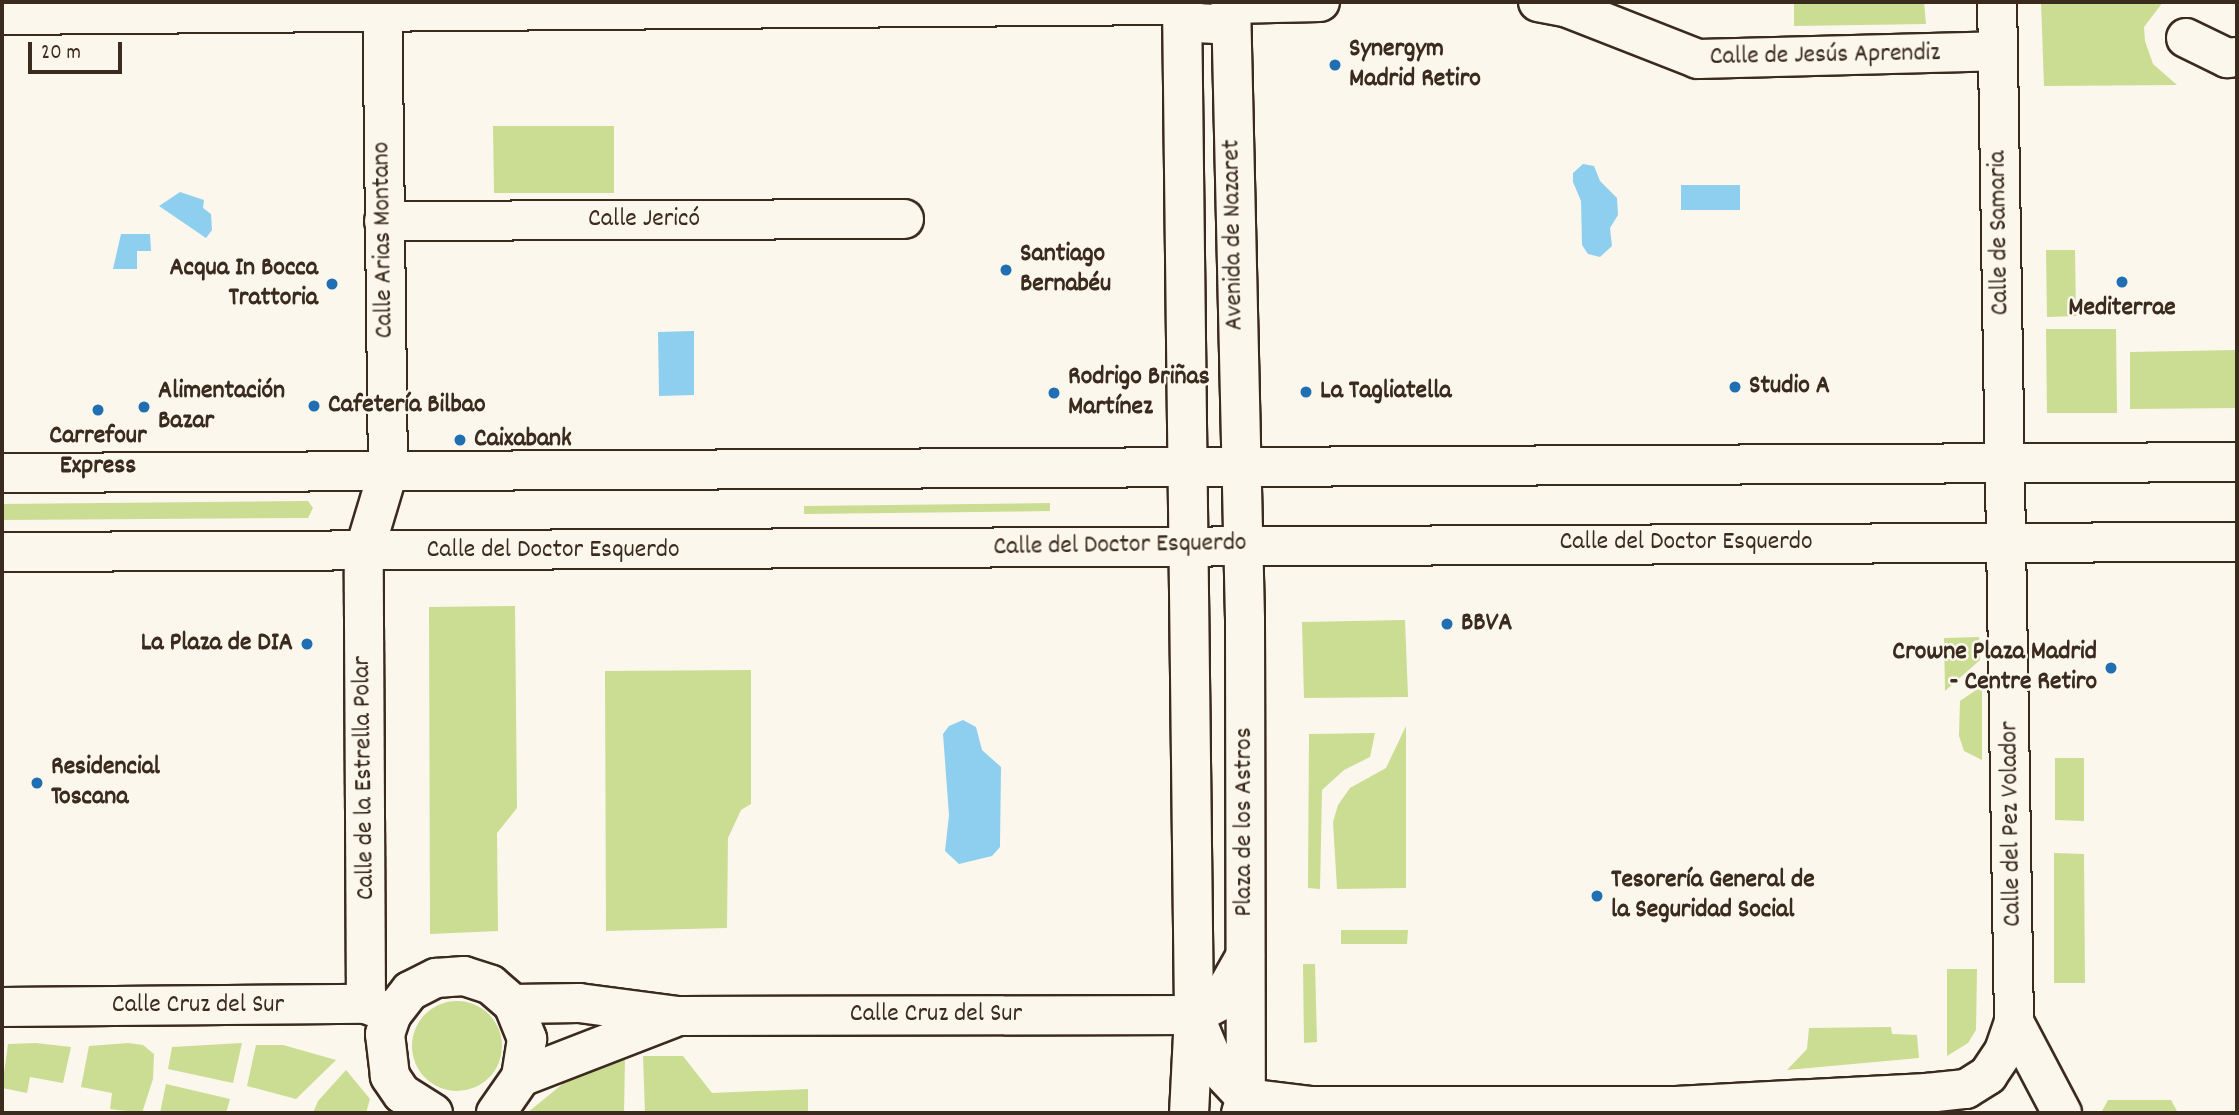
<!DOCTYPE html>
<meta charset="utf-8">
<style>
body{margin:0}
#map{position:relative;width:2239px;height:1115px;overflow:hidden;background:#fbf7ec;font-family:Dekko,sans-serif}
div>[style]{position:absolute}
[style*='--x']{left:calc(var(--x)*1px);top:calc(var(--y)*1px);width:calc(var(--w)*1px);rotate:calc(var(--a)*1deg)}
.green>*{inset:0;background:#cadd92}
.round{border-radius:50%}
.water>*{inset:0;background:#8eceef}
.roads{filter:drop-shadow(2px 0 #3b2a1e) drop-shadow(-2px 0 #3b2a1e) drop-shadow(0 2px #3b2a1e) drop-shadow(0 -2px #3b2a1e)}
.minor>*{height:38px;margin:-19px;padding:0 19px;transform-origin:19px;border-radius:19px;background:#fbf7ec}
.major>*{height:38px;margin:-19px;padding:0 19px;transform-origin:19px;border-radius:19px;background:#fbf7ec}
.dots>*{width:19px;height:19px;translate:-50% -50%;box-sizing:border-box;border:4px solid #fbf7ec;border-radius:50%}
span{translate:-50% -50%;white-space:nowrap;text-align:center;line-height:1.15;-webkit-text-stroke:5px #fbf7ec;paint-order:stroke}
.poi-label{font-size:26px;color:#3b2a1e;font-weight:700}
.left{translate:0 -50%;text-align:left}
.right{translate:-100% -50%;text-align:right}
.street-label{font-size:26px;color:#3b2a1e}
.frame{position:absolute;inset:0;border:4px solid #3b2a1e;pointer-events:none}
.scale{position:absolute;left:28px;top:42px;width:94px;height:32px;box-sizing:border-box;border:4px solid #3b2a1e;border-top:0;padding-left:9px;font-size:21px;line-height:24px;white-space:nowrap;color:#3b2a1e;-webkit-text-stroke:5px #fbf7ec;paint-order:stroke}
</style>
<div id="map">
<div class="green">
<div style="clip-path:polygon(1794px 2px,1924px 2px,1926px 24px,1794px 26px)"></div>
<div style="clip-path:polygon(2041px 2px,2163px 2px,2144px 27px,2145px 41px,2153px 64px,2177px 85px,2044px 86px)"></div>
<div style="clip-path:polygon(493px 126px,614px 126px,614px 193px,494px 193px)"></div>
<div style="clip-path:polygon(2046px 250px,2075px 250px,2076px 316px,2047px 317px)"></div>
<div style="clip-path:polygon(2046px 329px,2116px 329px,2117px 413px,2047px 413px)"></div>
<div style="clip-path:polygon(2237px 350px,2237px 408px,2130px 409px,2130px 352px)"></div>
<div style="clip-path:polygon(308px 501px,313px 508px,308px 518px,2px 520px,2px 504px)"></div>
<div style="clip-path:polygon(1050px 503px,1050px 511px,804px 514px,804px 506px)"></div>
<div style="clip-path:polygon(515px 606px,517px 808px,497px 833px,498px 931px,430px 934px,429px 607px)"></div>
<div style="clip-path:polygon(1405px 620px,1408px 697px,1304px 698px,1302px 622px)"></div>
<div style="clip-path:polygon(1979px 637px,1980px 660px,1945px 691px,1944px 638px)"></div>
<div style="clip-path:polygon(751px 670px,751px 804px,741px 810px,728px 838px,727px 928px,606px 931px,605px 671px)"></div>
<div style="clip-path:polygon(1982px 686px,1982px 760px,1964px 751px,1959px 736px,1960px 701px)"></div>
<div style="clip-path:polygon(1406px 726px,1406px 888px,1337px 889px,1333px 822px,1338px 805px,1350px 788px,1386px 768px)"></div>
<div style="clip-path:polygon(1375px 733px,1370px 757px,1344px 770px,1322px 790px,1320px 889px,1308px 888px,1309px 734px)"></div>
<div style="clip-path:polygon(2055px 758px,2084px 758px,2084px 821px,2055px 820px)"></div>
<div style="clip-path:polygon(2054px 853px,2084px 854px,2085px 983px,2054px 983px)"></div>
<div style="clip-path:polygon(1341px 930px,1408px 930px,1407px 944px,1341px 944px)"></div>
<div style="clip-path:polygon(1303px 964px,1315px 964px,1317px 1042px,1304px 1043px)"></div>
<div style="clip-path:polygon(1947px 969px,1977px 969px,1976px 1030px,1968px 1043px,1947px 1056px)"></div>
<div class="round" style="left:412px;top:1001px;width:90px;height:90px"></div>
<div style="clip-path:polygon(1891px 1027px,1892px 1034px,1917px 1035px,1919px 1058px,1787px 1070px,1807px 1049px,1809px 1028px)"></div>
<div style="clip-path:polygon(36px 1043px,71px 1047px,63px 1083px,30px 1077px,27px 1093px,2px 1088px,8px 1044px)"></div>
<div style="clip-path:polygon(128px 1043px,143px 1045px,154px 1054px,153px 1079px,142px 1113px,110px 1109px,112px 1093px,81px 1087px,89px 1046px)"></div>
<div style="clip-path:polygon(242px 1043px,233px 1083px,168px 1069px,172px 1047px)"></div>
<div style="clip-path:polygon(256px 1045px,283px 1045px,336px 1060px,296px 1099px,247px 1086px)"></div>
<div style="clip-path:polygon(625px 1056px,624px 1113px,527px 1113px,587px 1064px)"></div>
<div style="clip-path:polygon(643px 1056px,683px 1056px,712px 1093px,808px 1089px,808px 1113px,645px 1113px)"></div>
<div style="clip-path:polygon(346px 1070px,370px 1099px,366px 1113px,313px 1113px,318px 1101px)"></div>
<div style="clip-path:polygon(166px 1084px,230px 1099px,226px 1113px,160px 1113px)"></div>
<div style="clip-path:polygon(2108px 1100px,2171px 1100px,2178px 1113px,2101px 1113px)"></div>
</div>
<div class="water">
<div style="clip-path:polygon(1583px 164px,1594px 166px,1600px 181px,1617px 198px,1618px 215px,1610px 228px,1612px 246px,1600px 257px,1588px 254px,1582px 245px,1581px 201px,1573px 182px,1573px 173px)"></div>
<div style="clip-path:polygon(1681px 185px,1740px 185px,1740px 210px,1681px 210px)"></div>
<div style="clip-path:polygon(180px 192px,204px 200px,203px 208px,211px 214px,212px 230px,206px 238px,159px 206px)"></div>
<div style="clip-path:polygon(121px 234px,150px 234px,151px 251px,137px 251px,137px 269px,113px 269px)"></div>
<div style="clip-path:polygon(694px 331px,694px 395px,659px 396px,658px 332px)"></div>
<div style="clip-path:polygon(963px 720px,976px 727px,982px 750px,1001px 767px,1000px 847px,992px 856px,959px 864px,945px 851px,949px 815px,943px 734px,949px 726px)"></div>
</div>
<div class="roads">
<div class="minor">
<div style="--x:1538;--y:2;--w:31;--a:11"></div>
<div style="--x:1568;--y:8;--w:140;--a:21.4"></div>
<div style="--x:1698;--y:59;--w:299;--a:-1.5"></div>
<div style="--x:1231;--y:4;--w:89;--a:-1.3"></div>
<div style="--x:1182;--y:14;--w:17;--a:33"></div>
<div style="--x:1196;--y:23;--w:20;--a:3"></div>
<div style="--x:1216;--y:24;--w:17;--a:-31"></div>
<div style="--x:2;--y:15;--w:1180;--a:-0.49"></div>
<div style="--x:2186;--y:38;--w:46;--a:26"></div>
<div style="--x:2227;--y:58;--w:10;--a:-6"></div>
<div style="--x:384;--y:221;--w:520;--a:-0.22"></div>
<div style="--x:366;--y:1004;--w:452;--a:-90.3"></div>
<div style="--x:364;--y:552;--w:84;--a:-73.3"></div>
<div style="--x:388;--y:472;--w:470;--a:-90.7"></div>
<div style="--x:513;--y:1004;--w:66;--a:-0.9"></div>
<div style="--x:579;--y:1003;--w:100;--a:7.5"></div>
<div style="--x:678;--y:1016;--w:516;--a:-0.11"></div>
<div style="--x:1194;--y:1015;--w:30;--a:-28"></div>
<div style="--x:1220;--y:1001;--w:51;--a:-60.4"></div>
<div style="--x:2;--y:1007;--w:364;--a:-0.5"></div>
<div style="--x:366;--y:1004;--w:28;--a:21"></div>
<div style="--x:1194;--y:1015;--w:54;--a:67.2"></div>
<div style="--x:1215;--y:1065;--w:45;--a:46.8"></div>
<div style="--x:1246;--y:1098;--w:64;--a:7.1"></div>
<div style="--x:1310;--y:1106;--w:366;--a:0"></div>
<div style="--x:1676;--y:1106;--w:251;--a:-3"></div>
<div style="--x:1927;--y:1093;--w:39;--a:-6"></div>
<div style="--x:1966;--y:1089;--w:26;--a:-32"></div>
<div style="--x:1988;--y:1075;--w:29;--a:-56"></div>
<div style="--x:2004;--y:1051;--w:31;--a:-71"></div>
<div style="--x:2014;--y:1022;--w:1020;--a:-90.95"></div>
<div style="--x:2014;--y:1022;--w:103;--a:62.2"></div>
<div style="--x:521;--y:1077;--w:163;--a:-21.2"></div>
<div style="--x:433;--y:1113;--w:36;--a:-148"></div>
<div style="--x:402;--y:1094;--w:22;--a:-124"></div>
<div style="--x:390;--y:1076;--w:42;--a:-96.8"></div>
<div style="--x:385;--y:1034;--w:21;--a:-71"></div>
<div style="--x:392;--y:1014;--w:29;--a:-52"></div>
<div style="--x:410;--y:991;--w:29;--a:-27"></div>
<div style="--x:436;--y:978;--w:28;--a:-4"></div>
<div style="--x:464;--y:976;--w:28;--a:18"></div>
<div style="--x:491;--y:985;--w:29;--a:41"></div>
<div style="--x:513;--y:1004;--w:38;--a:68"></div>
<div style="--x:527;--y:1039;--w:38;--a:99"></div>
<div style="--x:521;--y:1077;--w:44;--a:124.8"></div>
</div>
<div class="major">
<div style="--x:1182;--y:2;--w:1013;--a:89.32"></div>
<div style="--x:1194;--y:1015;--w:98;--a:92.9"></div>
<div style="--x:1231;--y:2;--w:617;--a:88.7"></div>
<div style="--x:1245;--y:619;--w:479;--a:89.9"></div>
<div style="--x:1246;--y:1098;--w:16;--a:108"></div>
<div style="--x:2;--y:473;--w:2235;--a:-0.28"></div>
<div style="--x:2;--y:552;--w:2235;--a:-0.26"></div>
</div>
</div>
<div class="dots">
<div style="left:1335px;top:65px;background:#1f6fb2"></div>
<div style="left:1006px;top:270px;background:#1f6fb2"></div>
<div style="left:2122px;top:282px;background:#1f6fb2"></div>
<div style="left:332px;top:284px;background:#1f6fb2"></div>
<div style="left:1735px;top:387px;background:#1f6fb2"></div>
<div style="left:1306px;top:392px;background:#1f6fb2"></div>
<div style="left:1054px;top:393px;background:#1f6fb2"></div>
<div style="left:314px;top:406px;background:#1f6fb2"></div>
<div style="left:144px;top:407px;background:#1f6fb2"></div>
<div style="left:98px;top:410px;background:#1f6fb2"></div>
<div style="left:460px;top:440px;background:#1f6fb2"></div>
<div style="left:1447px;top:624px;background:#1f6fb2"></div>
<div style="left:307px;top:644px;background:#1f6fb2"></div>
<div style="left:2111px;top:668px;background:#1f6fb2"></div>
<div style="left:37px;top:783px;background:#1f6fb2"></div>
<div style="left:1597px;top:896px;background:#1f6fb2"></div>
</div>
<div class="poi-label">
<span class="left" style="left:1349px;top:65px">Synergym<br>Madrid Retiro</span>
<span class="left" style="left:1020px;top:270px">Santiago<br>Bernabéu</span>
<span class="right" style="left:318px;top:284px">Acqua In Bocca<br>Trattoria</span>
<span style="left:2122px;top:309px">Mediterrae</span>
<span class="left" style="left:1068px;top:393px">Rodrigo Briñas<br>Martínez</span>
<span class="left" style="left:1749px;top:387px">Studio A</span>
<span class="left" style="left:158px;top:407px">Alimentación<br>Bazar</span>
<span class="left" style="left:1320px;top:392px">La Tagliatella</span>
<span class="left" style="left:328px;top:406px">Cafetería Bilbao</span>
<span style="left:98px;top:452px">Carrefour<br>Express</span>
<span class="left" style="left:474px;top:440px">Caixabank</span>
<span class="left" style="left:1461px;top:624px">BBVA</span>
<span class="right" style="left:293px;top:644px">La Plaza de DIA</span>
<span class="right" style="left:2097px;top:668px">Crowne Plaza Madrid<br>- Centre Retiro</span>
<span class="left" style="left:51px;top:783px">Residencial<br>Toscana</span>
<span class="left" style="left:1611px;top:896px">Tesorería General de<br>la Seguridad Social</span>
</div>
<div class="street-label">
<span style="left:1825px;top:56px;rotate:-1deg">Calle de Jesús Aprendiz</span>
<span style="left:644px;top:220px">Calle Jericó</span>
<span style="left:2000px;top:233px;rotate:-91deg">Calle de Samaria</span>
<span style="left:1234px;top:235px;rotate:-91deg">Avenida de Nazaret</span>
<span style="left:384px;top:240px;rotate:-91deg">Calle Arias Montano</span>
<span style="left:1686px;top:543px">Calle del Doctor Esquerdo</span>
<span style="left:1120px;top:546px;rotate:-1deg">Calle del Doctor Esquerdo</span>
<span style="left:553px;top:551px">Calle del Doctor Esquerdo</span>
<span style="left:365px;top:778px;rotate:-91deg">Calle de la Estrella Polar</span>
<span style="left:1245px;top:822px;rotate:-90deg">Plaza de los Astros</span>
<span style="left:2012px;top:824px;rotate:-91deg">Calle del Pez Volador</span>
<span style="left:198px;top:1006px">Calle Cruz del Sur</span>
<span style="left:936px;top:1015px">Calle Cruz del Sur</span>
</div>
<div class="frame"></div>
<div class="scale">20 m</div>
</div>
